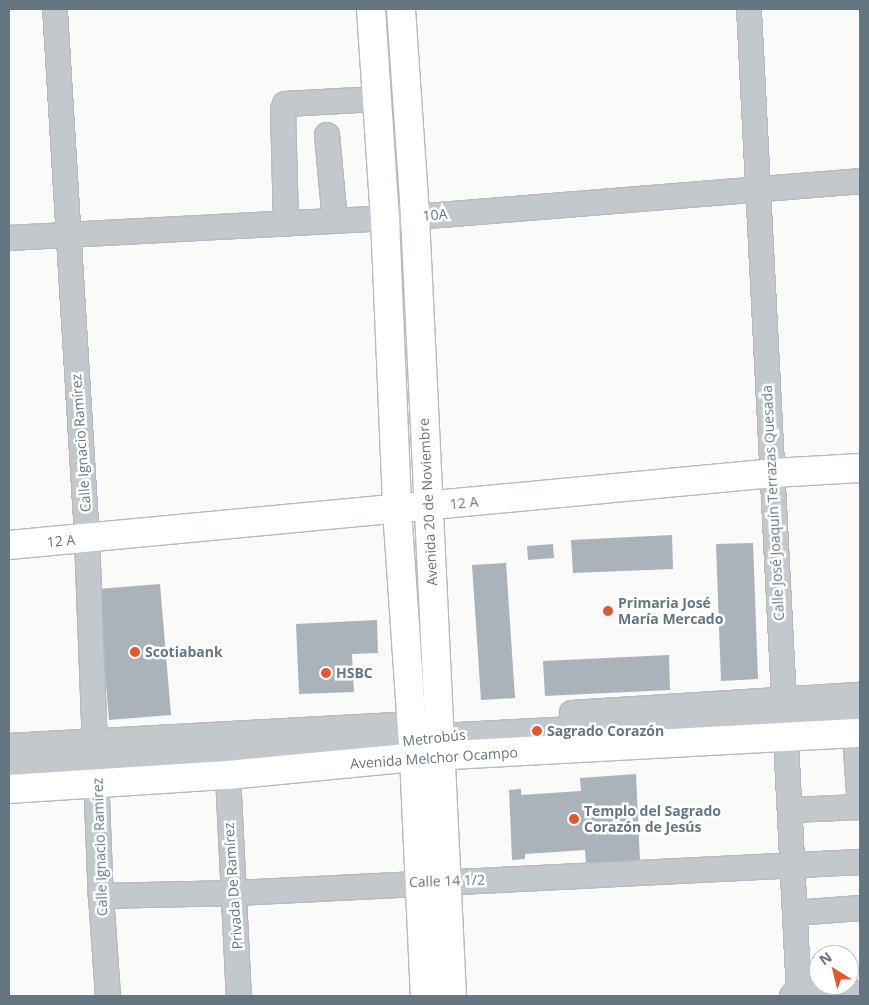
<!DOCTYPE html>
<meta charset="utf-8">
<style>
body{margin:0}
#map{position:relative;width:869px;height:1005px;overflow:hidden;background:#fafaf8;font-family:"Open Sans",sans-serif}
div>[style]{position:absolute}
[style*='--x']{left:calc(var(--x)*1px);top:calc(var(--y)*1px);width:calc(var(--w)*1px);rotate:calc(var(--a)*1deg)}
.building>*{inset:0;background:#aab3b9}
.roads{filter:drop-shadow(1px 0 #b5babe) drop-shadow(-1px 0 #b5babe) drop-shadow(0 1px #b5babe) drop-shadow(0 -1px #b5babe)}
.minor>*{height:24px;margin:-12px;padding:0 12px;transform-origin:12px;border-radius:12px;background:#c3c8cc}
.major>*{height:28px;margin:-14px;padding:0 14px;transform-origin:14px;border-radius:14px;background:#fff}
.dots>*{width:14px;height:14px;translate:-50% -50%;box-sizing:border-box;border:2px solid #fff;border-radius:50%}
span{translate:-50% -50%;white-space:nowrap;text-align:center;line-height:1.15;-webkit-text-stroke:5px #fff;paint-order:stroke}
.street-label{font-size:14px;color:#657683}
.poi-label{font-size:14px;color:#657683;font-weight:700}
.left{translate:0 -50%;text-align:left}
.frame{position:absolute;inset:0;border:10px solid #657683;pointer-events:none}
.north{position:absolute;left:809px;top:945px;width:50px;height:50px;box-sizing:border-box;background:#fff;border:1px solid #c1c8cd;border-radius:50%;rotate:324deg;font-size:14px;font-weight:700;line-height:20px;text-align:center;color:#657683}
.north::after{content:'';display:block;margin:auto;width:18px;height:22px;background:#e4572e;clip-path:polygon(50% 0,100% 100%,50% 72%,0 100%)}
</style>
<div id="map">
<div class="building">
<div style="clip-path:polygon(672px 535px,673px 569px,573px 573px,571px 540px)"></div>
<div style="clip-path:polygon(753px 543px,758px 679px,721px 681px,716px 544px)"></div>
<div style="clip-path:polygon(553px 544px,554px 558px,528px 560px,527px 546px)"></div>
<div style="clip-path:polygon(506px 563px,515px 698px,481px 700px,472px 565px)"></div>
<div style="clip-path:polygon(160px 584px,171px 715px,109px 720px,98px 589px)"></div>
<div style="clip-path:polygon(377px 620px,378px 653px,352px 654px,354px 692px,299px 694px,296px 624px)"></div>
<div style="clip-path:polygon(669px 655px,670px 690px,545px 696px,543px 661px)"></div>
<div style="clip-path:polygon(636px 774px,640px 861px,586px 863px,585px 850px,525px 854px,525px 859px,512px 860px,509px 790px,521px 789px,521px 795px,581px 791px,580px 778px)"></div>
</div>
<div class="roads">
<div class="minor">
<div style="--x:55;--y:9;--w:531;--a:86.54"></div>
<div style="--x:87;--y:539;--w:357;--a:87.8"></div>
<div style="--x:101;--y:896;--w:100;--a:86"></div>
<div style="--x:749;--y:9;--w:988;--a:87.1"></div>
<div style="--x:327;--y:135;--w:86;--a:84.7"></div>
<div style="--x:286;--y:224;--w:114;--a:-91.5"></div>
<div style="--x:283;--y:110;--w:6;--a:-72"></div>
<div style="--x:285;--y:104;--w:92;--a:-3.1"></div>
<div style="--x:9;--y:238;--w:407;--a:-3"></div>
<div style="--x:415;--y:217;--w:446;--a:-4.6"></div>
<div style="--x:572;--y:713;--w:289;--a:-3.6"></div>
<div style="--x:855;--y:734;--w:73;--a:86.1"></div>
<div style="--x:9;--y:746;--w:411;--a:-3.1"></div>
<div style="--x:9;--y:767;--w:405;--a:-3.7"></div>
<div style="--x:413;--y:741;--w:25;--a:-11"></div>
<div style="--x:438;--y:736;--w:423;--a:-3"></div>
<div style="--x:228;--y:775;--w:221;--a:87.2"></div>
<div style="--x:791;--y:810;--w:69;--a:-2.5"></div>
<div style="--x:101;--y:896;--w:135;--a:-1.3"></div>
<div style="--x:236;--y:893;--w:625;--a:-2.84"></div>
<div style="--x:795;--y:913;--w:65;--a:-4.4"></div>
<div style="--x:792;--y:996;--w:68;--a:-2.5"></div>
</div>
<div class="major">
<div style="--x:371;--y:9;--w:209;--a:86.2"></div>
<div style="--x:385;--y:218;--w:291;--a:87.6"></div>
<div style="--x:397;--y:509;--w:249;--a:86.1"></div>
<div style="--x:414;--y:757;--w:239;--a:87.4"></div>
<div style="--x:401;--y:9;--w:208;--a:86.1"></div>
<div style="--x:415;--y:217;--w:780;--a:87.28"></div>
<div style="--x:9;--y:545;--w:767;--a:-5.38"></div>
<div style="--x:773;--y:473;--w:87;--a:-3.3"></div>
<div style="--x:9;--y:789;--w:219;--a:-3.7"></div>
<div style="--x:228;--y:775;--w:187;--a:-5.5"></div>
<div style="--x:414;--y:757;--w:447;--a:-3.1"></div>
</div>
</div>
<div class="dots">
<div style="left:608px;top:611px;background:#e4572e"></div>
<div style="left:135px;top:652px;background:#e4572e"></div>
<div style="left:326px;top:673px;background:#e4572e"></div>
<div style="left:537px;top:731px;background:#e4572e"></div>
<div style="left:574px;top:819px;background:#e4572e"></div>
</div>
<div class="street-label">
<span style="left:435px;top:215px;rotate:-5deg">10A</span>
<span style="left:81px;top:443px;rotate:-94deg">Calle Ignacio Ramírez</span>
<span style="left:428px;top:502px;rotate:-93deg">Avenida 20 de Noviembre</span>
<span style="left:464px;top:503px;rotate:-6deg">12 A</span>
<span style="left:773px;top:503px;rotate:-93deg">Calle José Joaquín Terrazas Quesada</span>
<span style="left:61px;top:541px;rotate:-5deg">12 A</span>
<span style="left:434px;top:738px;rotate:-6deg">Metrobús</span>
<span style="left:434px;top:758px;rotate:-4deg">Avenida Melchor Ocampo</span>
<span style="left:100px;top:847px;rotate:-92deg">Calle Ignacio Ramírez</span>
<span style="left:447px;top:881px;rotate:-2deg">Calle 14 1/2</span>
<span style="left:233px;top:886px;rotate:-94deg">Privada De Ramírez</span>
</div>
<div class="poi-label">
<span class="left" style="left:618px;top:611px">Primaria José<br>María Mercado</span>
<span class="left" style="left:145px;top:652px">Scotiabank</span>
<span class="left" style="left:336px;top:673px">HSBC</span>
<span class="left" style="left:547px;top:731px">Sagrado Corazón</span>
<span class="left" style="left:584px;top:819px">Templo del Sagrado<br>Corazón de Jesús</span>
</div>
<div class="frame"></div>
<div class="north">N</div>
</div>
